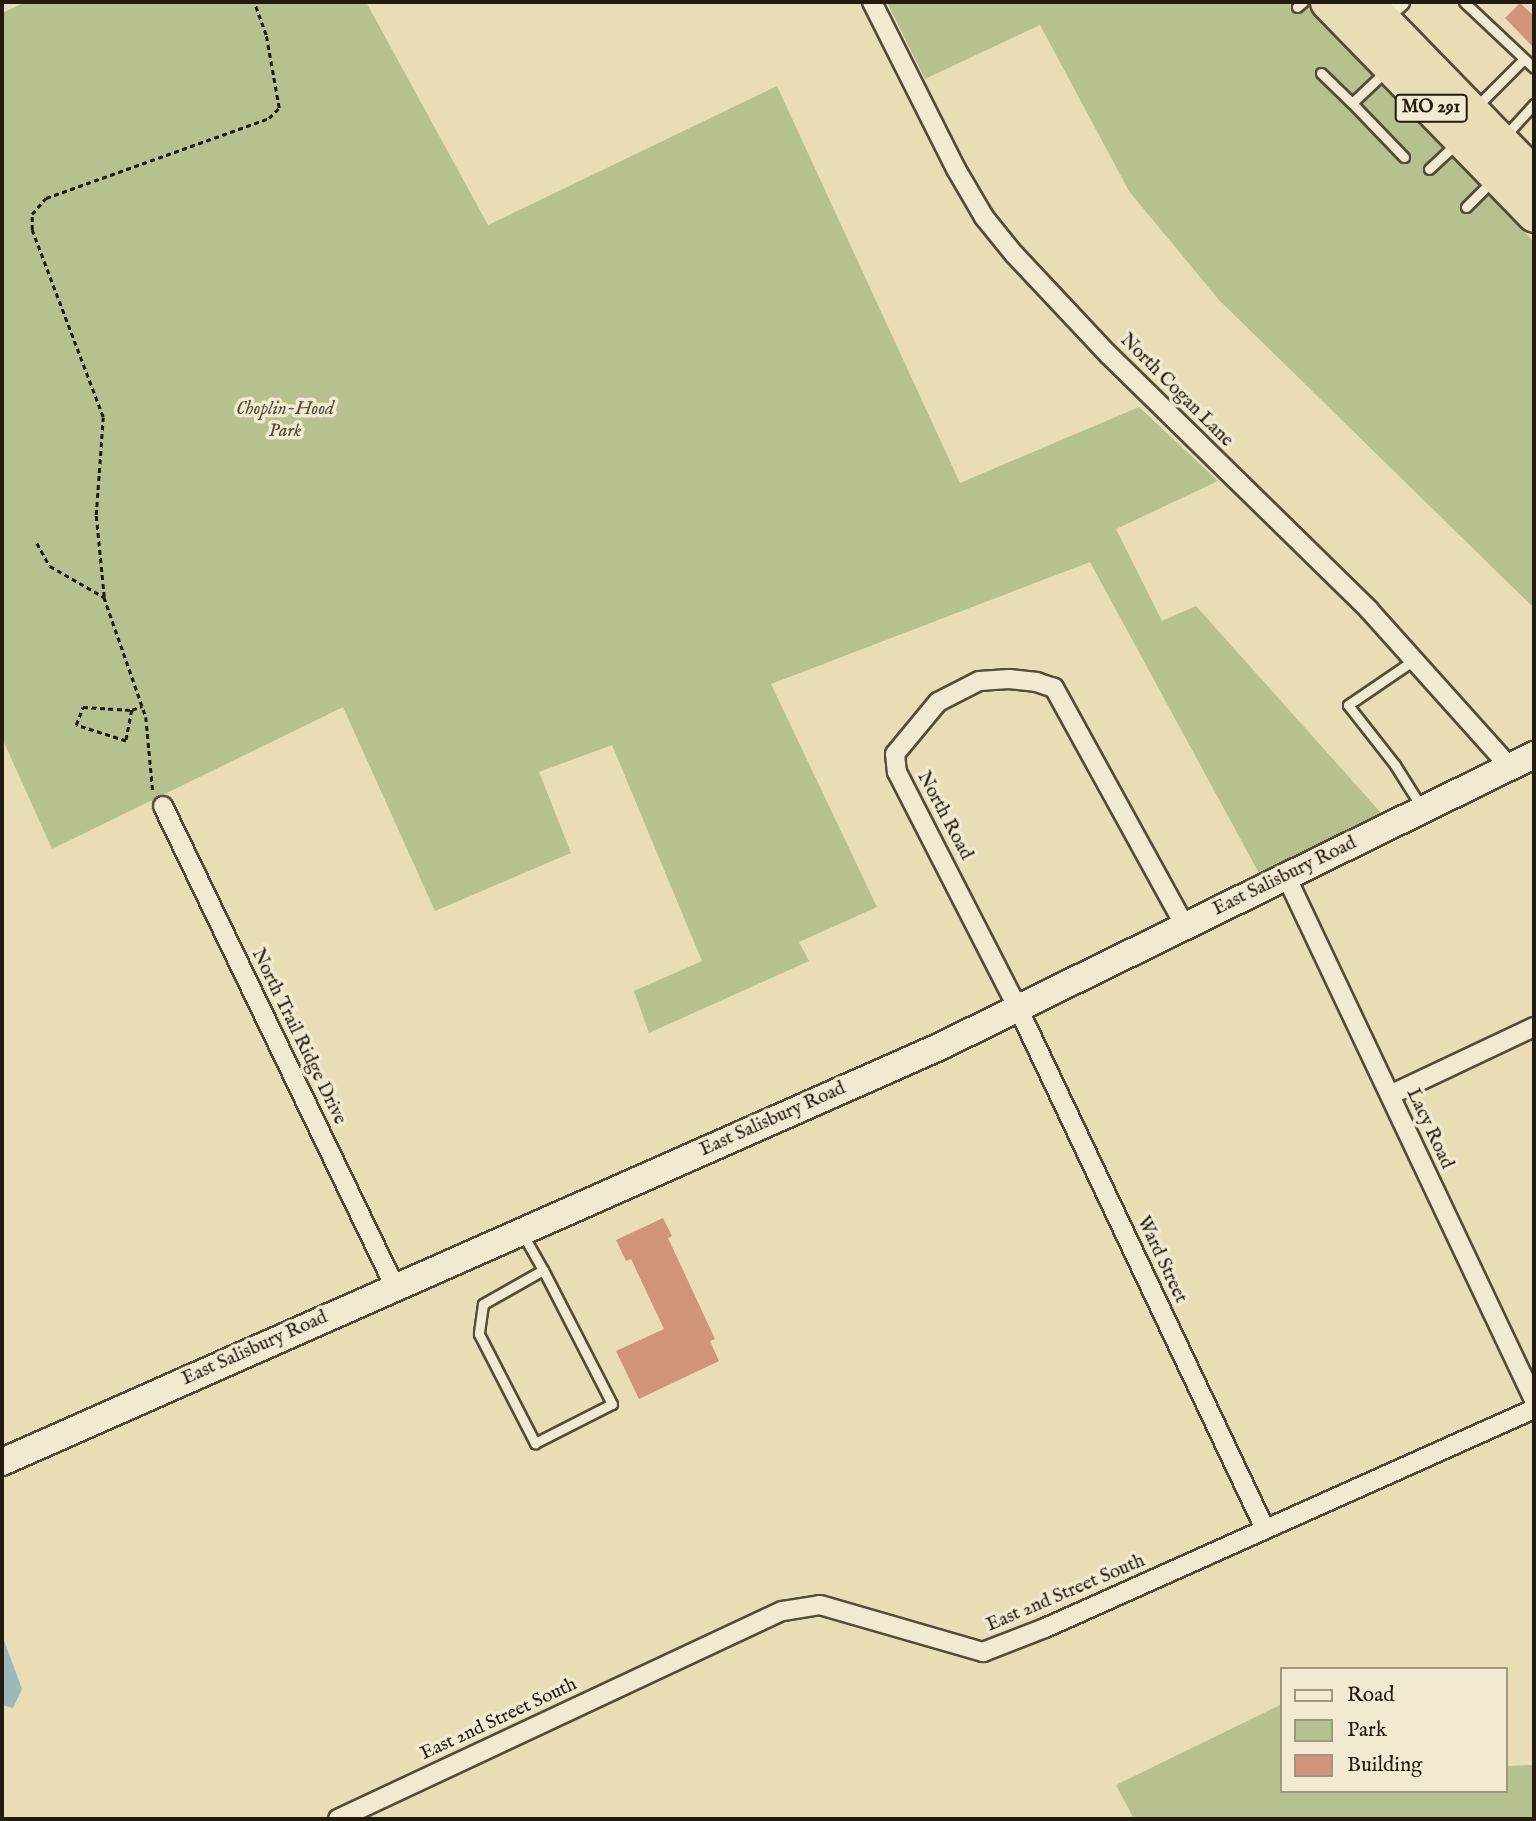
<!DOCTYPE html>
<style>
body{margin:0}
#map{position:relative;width:1536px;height:1821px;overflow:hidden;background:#e9ddb6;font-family:"IM FELL English",serif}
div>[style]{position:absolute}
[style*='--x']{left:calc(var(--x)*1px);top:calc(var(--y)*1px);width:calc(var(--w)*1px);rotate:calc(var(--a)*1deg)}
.green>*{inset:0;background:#b5c18f}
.water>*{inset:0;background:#9cb9b9}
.building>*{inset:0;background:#d2937b}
.path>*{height:2.5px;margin-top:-1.25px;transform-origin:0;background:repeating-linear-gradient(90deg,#231a10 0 5px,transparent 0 8.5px)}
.roads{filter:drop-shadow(2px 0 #544b3a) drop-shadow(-2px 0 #544b3a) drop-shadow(0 2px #544b3a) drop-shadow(0 -2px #544b3a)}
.lane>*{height:9px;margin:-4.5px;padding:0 4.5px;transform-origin:4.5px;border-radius:4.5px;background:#f1e9d0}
.street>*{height:18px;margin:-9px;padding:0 9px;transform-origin:9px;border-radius:9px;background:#f1e9d0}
.secondary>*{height:26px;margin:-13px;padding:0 13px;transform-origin:13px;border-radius:13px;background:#f1e9d0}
.highway>*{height:33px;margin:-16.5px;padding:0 16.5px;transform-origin:16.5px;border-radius:16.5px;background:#e9ddb6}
span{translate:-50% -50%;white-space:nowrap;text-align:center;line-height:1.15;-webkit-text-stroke:7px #f1e9d0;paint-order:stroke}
.shield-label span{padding:2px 5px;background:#f1e9d0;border:2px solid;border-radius:5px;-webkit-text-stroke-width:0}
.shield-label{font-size:18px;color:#231a10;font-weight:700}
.street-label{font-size:19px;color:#231a10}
.park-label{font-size:19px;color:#4f4c36;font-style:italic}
.frame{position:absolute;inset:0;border:4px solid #231a10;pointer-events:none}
.legend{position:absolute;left:1280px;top:1667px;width:228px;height:126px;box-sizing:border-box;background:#f1e9d0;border:2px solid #9f9683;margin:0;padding:9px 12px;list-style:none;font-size:21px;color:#231a10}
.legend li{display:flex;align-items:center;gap:14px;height:35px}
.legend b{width:35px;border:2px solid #9f9683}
</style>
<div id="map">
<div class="green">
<div style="clip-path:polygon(26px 2px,366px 2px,488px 225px,777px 86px,960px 483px,1139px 407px,1218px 481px,1116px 529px,1162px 621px,1196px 606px,1382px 814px,1260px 875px,1090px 562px,771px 684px,877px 907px,799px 942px,809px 961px,649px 1033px,634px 991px,702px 961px,612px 745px,539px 772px,571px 853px,435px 911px,343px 707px,52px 849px,2px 738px,2px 13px)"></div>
<div style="clip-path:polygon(887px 2px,1307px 2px,1534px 242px,1534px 608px,1219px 300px,1129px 191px,1040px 25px,925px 79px)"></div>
<div style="clip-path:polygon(1282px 1704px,1282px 1791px,1506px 1791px,1506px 1766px,1534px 1765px,1534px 1819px,1134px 1819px,1116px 1785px)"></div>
</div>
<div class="water">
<div style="clip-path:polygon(2px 1635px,22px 1689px,13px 1708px,2px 1705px)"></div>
</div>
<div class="building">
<div style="clip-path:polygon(1520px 3px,1534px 16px,1534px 48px,1505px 18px)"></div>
<div style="clip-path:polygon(663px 1218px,672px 1236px,668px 1238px,715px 1339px,710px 1341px,719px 1361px,639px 1399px,616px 1351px,664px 1329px,631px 1259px,626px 1261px,616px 1240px)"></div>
</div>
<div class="path">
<div style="--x:37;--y:543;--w:26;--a:61"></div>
<div style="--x:50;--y:566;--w:62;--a:29.9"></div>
<div style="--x:104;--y:597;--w:127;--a:70.7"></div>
<div style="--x:146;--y:717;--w:76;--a:84.7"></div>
<div style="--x:104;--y:597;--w:82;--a:-95.6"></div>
<div style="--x:96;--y:515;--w:98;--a:-85.9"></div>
<div style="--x:103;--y:417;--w:200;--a:-110.8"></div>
<div style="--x:32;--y:230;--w:16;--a:-90"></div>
<div style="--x:32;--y:214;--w:21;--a:-49"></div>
<div style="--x:46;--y:198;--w:237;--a:-19.7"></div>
<div style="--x:269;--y:118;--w:14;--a:-45"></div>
<div style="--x:279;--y:108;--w:74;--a:-100.1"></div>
<div style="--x:266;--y:35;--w:35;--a:-110"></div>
<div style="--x:132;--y:710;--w:32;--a:101"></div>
<div style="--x:126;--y:741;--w:52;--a:-162.3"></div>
<div style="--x:76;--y:725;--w:19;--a:-69"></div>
<div style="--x:83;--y:707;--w:49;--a:3.5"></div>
<div style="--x:132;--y:710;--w:11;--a:-22"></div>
</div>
<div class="roads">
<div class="lane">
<div style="--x:1464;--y:2;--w:96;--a:43.3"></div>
<div style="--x:1297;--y:7;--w:8;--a:-40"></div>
<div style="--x:1321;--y:73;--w:43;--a:44.1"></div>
<div style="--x:1352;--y:103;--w:48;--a:-43.3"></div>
<div style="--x:1352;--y:103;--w:75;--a:46.1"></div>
<div style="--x:1476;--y:107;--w:68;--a:-45"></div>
<div style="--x:1504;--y:137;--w:45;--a:-47.7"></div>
<div style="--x:1429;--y:169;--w:38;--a:-43"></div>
<div style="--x:1466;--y:207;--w:35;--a:-45"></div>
<div style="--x:1414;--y:660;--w:80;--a:145.7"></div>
<div style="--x:1348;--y:705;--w:76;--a:51.9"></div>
<div style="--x:1395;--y:765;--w:51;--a:57.9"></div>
<div style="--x:522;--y:1233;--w:43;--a:60.4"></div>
<div style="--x:543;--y:1270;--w:69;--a:150.5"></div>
<div style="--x:483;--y:1304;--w:30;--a:98"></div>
<div style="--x:479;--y:1334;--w:123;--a:62.8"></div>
<div style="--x:535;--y:1443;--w:86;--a:-26.9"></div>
<div style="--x:612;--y:1404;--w:151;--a:-117.2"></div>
</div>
<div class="street">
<div style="--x:872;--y:2;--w:187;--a:63.3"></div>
<div style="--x:956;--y:169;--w:56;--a:59.7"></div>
<div style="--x:984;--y:217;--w:48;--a:51"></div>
<div style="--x:1014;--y:254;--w:139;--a:46.8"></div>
<div style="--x:1109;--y:355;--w:364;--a:44.4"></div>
<div style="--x:1369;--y:610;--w:211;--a:48.1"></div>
<div style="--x:1381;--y:18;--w:25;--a:-40"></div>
<div style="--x:163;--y:806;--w:534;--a:64.25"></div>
<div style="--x:1286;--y:876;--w:580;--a:64.67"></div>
<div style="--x:1185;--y:926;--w:272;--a:-118.8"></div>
<div style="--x:1054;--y:688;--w:18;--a:-161"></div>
<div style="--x:1037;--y:682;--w:28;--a:-174"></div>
<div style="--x:1009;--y:679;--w:30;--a:176"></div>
<div style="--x:979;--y:681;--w:46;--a:152.9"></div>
<div style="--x:938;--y:702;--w:67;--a:129.6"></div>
<div style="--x:895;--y:754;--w:18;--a:84"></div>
<div style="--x:897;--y:772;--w:265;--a:62.9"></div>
<div style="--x:1018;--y:1008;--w:577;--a:64.63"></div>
<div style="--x:1390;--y:1095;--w:159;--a:-25.3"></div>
<div style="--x:338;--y:1819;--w:491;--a:-25.1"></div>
<div style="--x:783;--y:1611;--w:37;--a:-9"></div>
<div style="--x:820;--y:1605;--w:170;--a:16.1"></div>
<div style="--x:983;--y:1652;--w:66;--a:-21.2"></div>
<div style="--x:1045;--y:1628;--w:536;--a:-24.13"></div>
</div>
<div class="secondary">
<div style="--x:2;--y:1462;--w:1027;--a:-23.89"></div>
<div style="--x:941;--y:1046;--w:661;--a:-26.14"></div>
</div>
<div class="highway">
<div style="--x:1327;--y:2;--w:297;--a:45.8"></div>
<div style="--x:1366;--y:2;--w:241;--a:45.8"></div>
</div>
</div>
<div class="shield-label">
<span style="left:1431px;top:108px">MO 291</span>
</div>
<div class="street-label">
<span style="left:1176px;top:391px;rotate:45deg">North Cogan Lane</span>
<span style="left:944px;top:816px;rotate:62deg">North Road</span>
<span style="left:1285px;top:877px;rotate:-26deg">East Salisbury Road</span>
<span style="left:298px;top:1037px;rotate:64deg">North Trail Ridge Drive</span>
<span style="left:773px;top:1120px;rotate:-24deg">East Salisbury Road</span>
<span style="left:1429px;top:1129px;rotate:65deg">Lacy Road</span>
<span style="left:1161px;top:1260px;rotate:65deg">Ward Street</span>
<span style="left:255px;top:1349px;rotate:-24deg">East Salisbury Road</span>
<span style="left:1066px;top:1594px;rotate:-23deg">East 2nd Street South</span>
<span style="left:499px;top:1720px;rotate:-25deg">East 2nd Street South</span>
</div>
<div class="park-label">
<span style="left:285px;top:421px">Choplin-Hood<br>Park</span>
</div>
<div class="frame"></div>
<ul class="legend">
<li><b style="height:9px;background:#f1e9d0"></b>Road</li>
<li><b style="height:19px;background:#b5c18f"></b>Park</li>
<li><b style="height:19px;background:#d2937b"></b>Building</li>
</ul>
</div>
